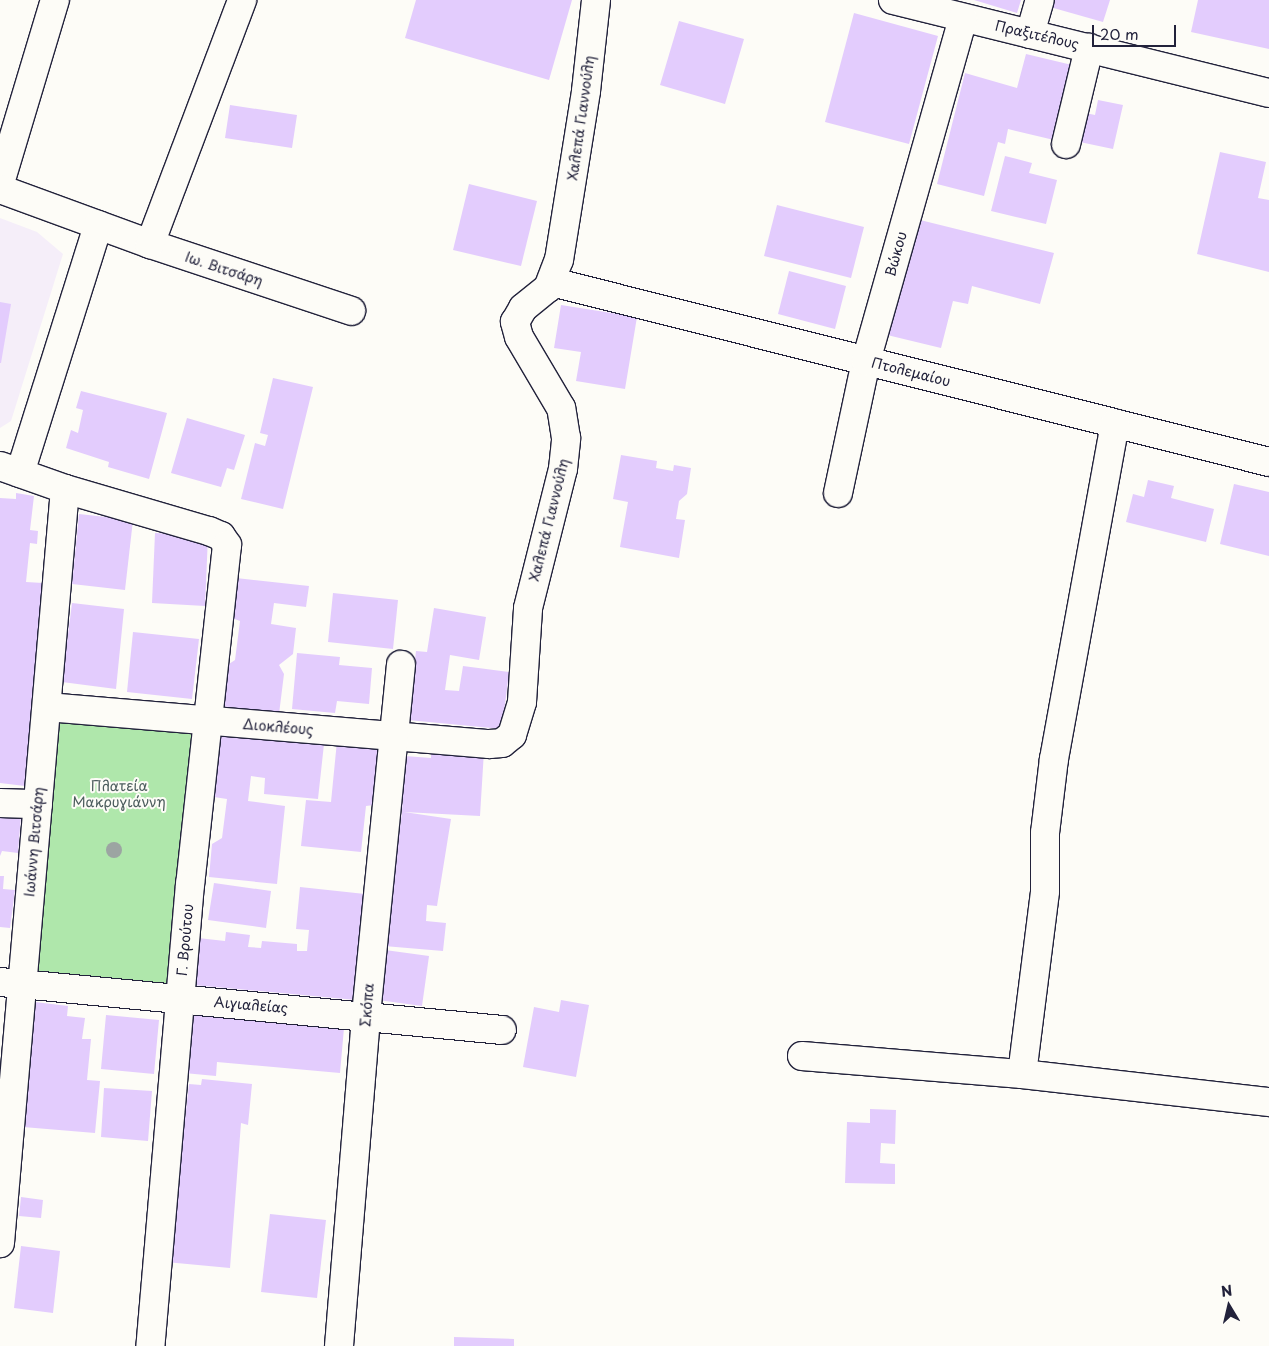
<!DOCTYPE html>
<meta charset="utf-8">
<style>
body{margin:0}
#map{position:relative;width:1269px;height:1346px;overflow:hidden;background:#fdfcf7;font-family:"Playpen Sans",sans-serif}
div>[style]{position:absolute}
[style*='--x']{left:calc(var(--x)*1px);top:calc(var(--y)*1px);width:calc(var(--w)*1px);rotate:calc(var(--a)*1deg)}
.built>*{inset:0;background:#f5eef9}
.green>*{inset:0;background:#afe7ab}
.building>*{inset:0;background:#e3ccfd}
.roads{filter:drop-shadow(1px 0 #22223b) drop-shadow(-1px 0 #22223b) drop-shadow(0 1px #22223b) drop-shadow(0 -1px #22223b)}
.minor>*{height:28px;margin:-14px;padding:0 14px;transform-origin:14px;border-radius:14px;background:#fdfcf7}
.trees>*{width:16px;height:16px;margin:-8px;border-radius:50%;background:#9ca5a2}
span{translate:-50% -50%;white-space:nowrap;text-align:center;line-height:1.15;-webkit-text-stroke:4px #fdfcf7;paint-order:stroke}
.street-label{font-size:14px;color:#22223b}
.park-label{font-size:14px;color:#4c5d5d}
.north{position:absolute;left:1204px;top:1281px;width:50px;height:50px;-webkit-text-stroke:4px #fdfcf7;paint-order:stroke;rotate:351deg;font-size:14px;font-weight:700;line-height:20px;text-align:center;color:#22223b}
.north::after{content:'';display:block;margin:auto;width:18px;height:22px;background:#22223b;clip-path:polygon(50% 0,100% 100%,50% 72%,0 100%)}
.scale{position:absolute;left:1092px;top:25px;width:84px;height:22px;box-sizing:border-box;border:2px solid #22223b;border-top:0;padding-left:6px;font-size:15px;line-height:18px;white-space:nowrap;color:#22223b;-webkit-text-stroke:4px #fdfcf7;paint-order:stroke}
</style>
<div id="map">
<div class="built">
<div style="clip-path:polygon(0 218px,37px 232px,63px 254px,11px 421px,0 428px)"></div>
</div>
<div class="green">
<div style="clip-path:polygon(47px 707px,207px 721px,181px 999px,22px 985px)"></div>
</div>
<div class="building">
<div style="clip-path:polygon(416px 0,572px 0,549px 80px,405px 38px)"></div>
<div style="clip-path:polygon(974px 0,1021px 0,1017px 13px)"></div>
<div style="clip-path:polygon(1052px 0,1110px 0,1103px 22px,1050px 7px)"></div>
<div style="clip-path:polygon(1198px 0,1269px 0,1269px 49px,1191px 32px)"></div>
<div style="clip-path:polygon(854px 13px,938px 36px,909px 144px,825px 122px)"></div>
<div style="clip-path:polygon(679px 21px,744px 39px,725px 104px,660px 85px)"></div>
<div style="clip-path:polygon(1026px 54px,1072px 65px,1054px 140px,1008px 129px,1005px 144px,998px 142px,984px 196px,937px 184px,965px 73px,1017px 88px)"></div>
<div style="clip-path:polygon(1098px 100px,1123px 105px,1113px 149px,1075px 141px,1081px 112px,1095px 115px)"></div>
<div style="clip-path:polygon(230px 105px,297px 115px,292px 148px,225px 138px)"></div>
<div style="clip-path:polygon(1220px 152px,1266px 162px,1258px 198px,1269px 200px,1269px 272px,1197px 254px)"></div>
<div style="clip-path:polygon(1005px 156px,1032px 163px,1029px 173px,1057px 180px,1046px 224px,991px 211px)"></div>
<div style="clip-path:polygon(469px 184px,537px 201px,521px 266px,453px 250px)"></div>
<div style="clip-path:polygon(777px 205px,864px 227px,851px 278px,764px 256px)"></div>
<div style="clip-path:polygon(912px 218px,1054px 253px,1040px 304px,972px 286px,968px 304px,953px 301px,941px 348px,883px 334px)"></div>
<div style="clip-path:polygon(789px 271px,846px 286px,835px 329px,778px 314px)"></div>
<div style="clip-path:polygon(0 302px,11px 304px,1px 363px,0 363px)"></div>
<div style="clip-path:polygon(561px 305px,637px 317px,625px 389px,576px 381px,581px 352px,554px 348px)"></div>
<div style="clip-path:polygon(273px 378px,313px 387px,283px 509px,241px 499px,255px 443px,265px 446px,268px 435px,260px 433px)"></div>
<div style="clip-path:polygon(81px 391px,167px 413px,149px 479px,108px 467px,109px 462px,66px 448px,71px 430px,78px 433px,83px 410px,76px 408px)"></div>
<div style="clip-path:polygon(187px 418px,245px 435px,234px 470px,227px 468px,221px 487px,171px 473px)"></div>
<div style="clip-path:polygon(621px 455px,657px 461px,656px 468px,673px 471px,674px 465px,691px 468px,687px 494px,679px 501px,676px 519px,685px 520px,679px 558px,620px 547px,628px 502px,613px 499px)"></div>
<div style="clip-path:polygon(1148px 480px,1174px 486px,1171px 498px,1214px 509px,1206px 542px,1126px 522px,1133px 494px,1144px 497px)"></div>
<div style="clip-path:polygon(1234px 484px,1269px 492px,1269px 556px,1220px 544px)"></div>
<div style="clip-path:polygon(16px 493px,34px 496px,30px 530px,38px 531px,37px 544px,30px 543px,26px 582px,43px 583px,25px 786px,0 783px,0 498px,16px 499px)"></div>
<div style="clip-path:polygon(79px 514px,133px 520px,125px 590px,72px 584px)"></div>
<div style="clip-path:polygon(155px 533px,208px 536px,205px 606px,152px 603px)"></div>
<div style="clip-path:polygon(236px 578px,309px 586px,306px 607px,274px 603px,271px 624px,296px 628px,293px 654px,279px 665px,284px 674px,279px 714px,221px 706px,226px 666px,235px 660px,240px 621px,232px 618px)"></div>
<div style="clip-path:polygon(333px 593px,398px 600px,393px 649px,328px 642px)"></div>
<div style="clip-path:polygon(72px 603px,124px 609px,116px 689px,62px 682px)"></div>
<div style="clip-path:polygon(434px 608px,486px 617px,479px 660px,450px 655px,445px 690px,459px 691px,463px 666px,509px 672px,502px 729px,408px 720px,416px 651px,427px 652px)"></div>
<div style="clip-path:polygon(133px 632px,199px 639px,192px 699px,127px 692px)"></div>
<div style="clip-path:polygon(297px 653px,340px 657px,339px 665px,372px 668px,369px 704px,337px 701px,335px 713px,292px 709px)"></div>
<div style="clip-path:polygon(221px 734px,324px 744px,318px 799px,264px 794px,265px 778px,251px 776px,248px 801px,285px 806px,277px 884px,209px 877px,212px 844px,222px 838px,227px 799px,214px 797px)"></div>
<div style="clip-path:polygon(337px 741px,379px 746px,374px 805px,366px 806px,361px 852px,301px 846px,306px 800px,331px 802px)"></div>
<div style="clip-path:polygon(484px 751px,480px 816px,404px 812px,451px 819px,437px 906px,427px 905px,426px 921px,446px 923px,443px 951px,384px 946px,402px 812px,405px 756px,431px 758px,431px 753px)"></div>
<div style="clip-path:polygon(0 813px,21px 815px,18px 853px,2px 851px,0 856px)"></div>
<div style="clip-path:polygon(0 876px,4px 876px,3px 889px,15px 890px,10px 928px,0 927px)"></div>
<div style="clip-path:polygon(214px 883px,271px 891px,266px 928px,208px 920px)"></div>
<div style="clip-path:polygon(300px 887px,365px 894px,356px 1000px,193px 985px,198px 938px,225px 941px,226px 932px,250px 935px,248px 947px,261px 948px,262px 941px,297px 944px,297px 951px,307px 951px,309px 930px,296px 929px)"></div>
<div style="clip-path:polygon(385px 950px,429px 956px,422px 1006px,378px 1000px)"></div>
<div style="clip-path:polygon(561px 1000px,589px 1005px,576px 1077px,523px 1067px,534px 1007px,559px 1012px)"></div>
<div style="clip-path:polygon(35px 1002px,68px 1006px,67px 1016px,85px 1018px,82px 1039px,91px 1039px,87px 1080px,100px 1081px,95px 1133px,23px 1127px)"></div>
<div style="clip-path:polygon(190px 1014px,344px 1028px,340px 1073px,217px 1062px,216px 1076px,184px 1073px)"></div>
<div style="clip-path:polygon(106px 1015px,159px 1020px,154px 1074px,101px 1069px)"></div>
<div style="clip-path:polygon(202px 1079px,252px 1084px,248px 1125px,241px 1123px,230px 1268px,166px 1262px,179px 1124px,185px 1119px,189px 1084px,201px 1085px)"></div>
<div style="clip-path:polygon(104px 1088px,152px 1091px,148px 1141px,101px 1137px)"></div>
<div style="clip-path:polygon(870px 1109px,896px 1110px,895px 1144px,881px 1143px,880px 1163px,895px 1164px,895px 1184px,845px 1183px,847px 1122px,870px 1123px)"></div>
<div style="clip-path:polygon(21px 1197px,43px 1200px,41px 1218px,19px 1216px)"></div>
<div style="clip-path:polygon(270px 1214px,326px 1220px,317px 1298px,261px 1292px)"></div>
<div style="clip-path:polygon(21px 1246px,60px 1251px,53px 1313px,14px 1308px)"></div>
<div style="clip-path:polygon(454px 1337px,514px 1339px,514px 1346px,454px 1346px)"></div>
</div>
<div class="roads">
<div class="minor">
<div style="--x:893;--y:0;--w:387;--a:13.9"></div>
<div style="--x:1030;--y:34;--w:35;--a:-74"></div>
<div style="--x:1066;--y:144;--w:99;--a:-76.5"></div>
<div style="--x:0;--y:183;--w:191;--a:-73.3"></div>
<div style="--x:0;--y:189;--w:160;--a:20.1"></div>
<div style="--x:150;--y:244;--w:212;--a:18.4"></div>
<div style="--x:150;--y:244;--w:261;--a:-69.3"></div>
<div style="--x:552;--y:282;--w:739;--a:14.09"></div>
<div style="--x:0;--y:466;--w:69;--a:19.5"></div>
<div style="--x:65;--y:489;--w:757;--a:94.93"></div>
<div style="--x:20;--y:473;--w:260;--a:-72.5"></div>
<div style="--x:65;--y:489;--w:150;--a:16.3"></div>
<div style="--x:209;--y:531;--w:13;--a:23"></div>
<div style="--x:221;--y:536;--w:11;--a:56"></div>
<div style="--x:227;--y:545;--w:341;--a:96.2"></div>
<div style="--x:190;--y:884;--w:464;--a:94.9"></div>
<div style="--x:838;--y:493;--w:135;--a:-78"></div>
<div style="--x:866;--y:361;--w:356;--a:-74.2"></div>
<div style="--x:47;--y:707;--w:444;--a:4.8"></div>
<div style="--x:489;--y:744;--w:13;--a:-4"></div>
<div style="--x:502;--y:743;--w:13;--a:-39"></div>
<div style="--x:512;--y:735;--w:34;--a:-73"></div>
<div style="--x:522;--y:702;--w:94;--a:-86.3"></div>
<div style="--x:528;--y:608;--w:143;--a:-75.9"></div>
<div style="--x:563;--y:469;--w:31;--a:-84"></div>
<div style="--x:566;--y:438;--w:30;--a:-99"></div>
<div style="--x:561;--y:408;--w:82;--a:-120.6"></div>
<div style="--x:519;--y:337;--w:16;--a:-105"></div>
<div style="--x:515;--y:322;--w:16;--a:-60"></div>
<div style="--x:523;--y:308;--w:32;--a:-39"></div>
<div style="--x:548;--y:288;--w:30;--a:-69"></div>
<div style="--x:559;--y:260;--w:171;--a:-80.9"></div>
<div style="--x:586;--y:91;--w:92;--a:-83.7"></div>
<div style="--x:0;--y:803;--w:38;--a:2"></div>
<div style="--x:0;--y:982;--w:504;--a:5.46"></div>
<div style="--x:802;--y:1056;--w:221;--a:4.7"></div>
<div style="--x:1022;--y:1074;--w:249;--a:6.5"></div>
<div style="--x:1022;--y:1074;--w:184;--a:-82.8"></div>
<div style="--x:1045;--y:891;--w:58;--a:-90"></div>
<div style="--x:1045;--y:833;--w:75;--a:-83.1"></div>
<div style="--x:1054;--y:759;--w:341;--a:-79.7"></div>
<div style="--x:339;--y:1346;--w:332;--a:-85.3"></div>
<div style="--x:366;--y:1015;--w:352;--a:-84.3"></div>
</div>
</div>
<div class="trees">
<div style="left:114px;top:850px"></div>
</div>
<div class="street-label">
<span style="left:1037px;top:35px;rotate:13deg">Πραξιτέλους</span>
<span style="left:581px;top:118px;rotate:-82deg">Χαλεπά Γιαννούλη</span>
<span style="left:896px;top:254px;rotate:-75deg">Βώκου</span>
<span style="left:224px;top:269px;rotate:18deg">Ιω. Βιτσάρη</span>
<span style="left:911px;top:372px;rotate:14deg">Πτολεμαίου</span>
<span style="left:549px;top:520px;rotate:-76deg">Χαλεπά Γιαννούλη</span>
<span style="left:278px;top:727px;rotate:5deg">Διοκλέους</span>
<span style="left:34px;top:842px;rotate:-85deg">Ιωάννη Βιτσάρη</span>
<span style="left:185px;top:940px;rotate:-85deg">Γ. Βρούτου</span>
<span style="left:251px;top:1005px;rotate:5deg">Αιγιαλείας</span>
<span style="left:367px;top:1005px;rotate:-85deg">Σκόπα</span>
</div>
<div class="park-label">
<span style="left:119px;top:794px">Πλατεία<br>Μακρυγιάννη</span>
</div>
<div class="north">N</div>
<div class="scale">20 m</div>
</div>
